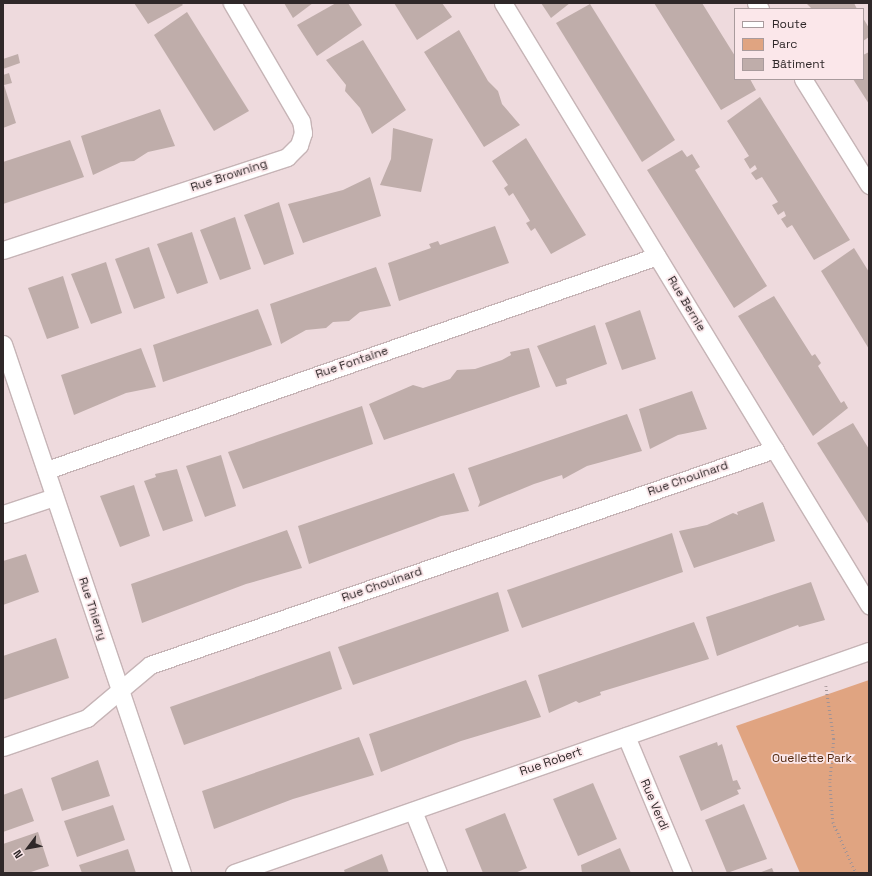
<!DOCTYPE html>
<meta charset="utf-8">
<style>
body{margin:0}
#map{position:relative;width:872px;height:876px;overflow:hidden;background:#eedadd;font-family:"Space Grotesk",sans-serif}
div>[style]{position:absolute}
[style*='--x']{left:calc(var(--x)*1px);top:calc(var(--y)*1px);width:calc(var(--w)*1px);rotate:calc(var(--a)*1deg)}
.green>*{inset:0;background:#e0a481}
.building>*{inset:0;background:#bfadaa}
.path>*{height:2.5px;margin-top:-1.25px;transform-origin:0;background:repeating-linear-gradient(90deg,#a29395 0 1px,transparent 0 4px)}
.roads{filter:drop-shadow(1px 0 #c6b4b6) drop-shadow(-1px 0 #c6b4b6) drop-shadow(0 1px #c6b4b6) drop-shadow(0 -1px #c6b4b6)}
.minor>*{height:17px;margin:-8.5px;padding:0 8.5px;transform-origin:8.5px;border-radius:8.5px;background:#fff}
span{translate:-50% -50%;white-space:nowrap;text-align:center;line-height:1.15;-webkit-text-stroke:3.5px #fbe7ea;paint-order:stroke}
.street-label{font-size:12px;color:#2f2829}
.park-label{font-size:12px;color:#532a10}
.frame{position:absolute;inset:0;border:4px solid #2f2829;pointer-events:none}
.legend{position:absolute;left:734px;top:8px;width:130px;height:72px;box-sizing:border-box;background:#fbe7ea;border:1px solid #a99b9d;margin:0;padding:5px 7px;list-style:none;font-size:12px;color:#2f2829}
.legend li{display:flex;align-items:center;gap:8px;height:20px}
.legend b{width:20px;border:1px solid #a99b9d}
.north{position:absolute;left:8px;top:828px;width:40px;height:40px;-webkit-text-stroke:3px #fbe7ea;paint-order:stroke;rotate:238deg;font-size:11px;font-weight:700;line-height:16px;text-align:center;color:#2f2829}
.north::after{content:'';display:block;margin:auto;width:14px;height:18px;background:#2f2829;clip-path:polygon(50% 0,100% 100%,50% 72%,0 100%)}
</style>
<div id="map">
<div class="green">
<div style="clip-path:polygon(869px 680px,869px 873px,800px 873px,736px 726px)"></div>
</div>
<div class="building">
<div style="clip-path:polygon(134px 3px,181px 3px,183px 5px,148px 24px)"></div>
<div style="clip-path:polygon(284px 3px,313px 3px,293px 18px)"></div>
<div style="clip-path:polygon(336px 3px,348px 3px,362px 25px,317px 56px,297px 25px)"></div>
<div style="clip-path:polygon(394px 3px,442px 3px,452px 17px,417px 40px)"></div>
<div style="clip-path:polygon(541px 3px,570px 3px,551px 18px)"></div>
<div style="clip-path:polygon(654px 3px,702px 3px,735px 56px,735px 79px,750px 79px,756px 90px,721px 110px)"></div>
<div style="clip-path:polygon(806px 3px,854px 3px,857px 9px,812px 9px)"></div>
<div style="clip-path:polygon(590px 4px,675px 140px,642px 162px,556px 23px)"></div>
<div style="clip-path:polygon(187px 12px,249px 111px,214px 131px,154px 35px)"></div>
<div style="clip-path:polygon(863px 18px,869px 28px,869px 37px,863px 41px)"></div>
<div style="clip-path:polygon(459px 30px,488px 81px,498px 91px,502px 104px,520px 125px,484px 147px,424px 52px)"></div>
<div style="clip-path:polygon(363px 40px,406px 110px,372px 134px,360px 108px,345px 91px,346px 85px,326px 60px)"></div>
<div style="clip-path:polygon(869px 52px,869px 104px,853px 79px,863px 79px,863px 55px)"></div>
<div style="clip-path:polygon(18px 54px,20px 63px,3px 69px,3px 59px)"></div>
<div style="clip-path:polygon(9px 73px,12px 83px,4px 85px,16px 123px,3px 128px,3px 75px)"></div>
<div style="clip-path:polygon(760px 97px,850px 240px,814px 260px,792px 225px,787px 228px,781px 219px,786px 216px,784px 211px,778px 215px,772px 205px,778px 202px,762px 177px,756px 180px,751px 173px,757px 169px,755px 165px,750px 169px,744px 159px,749px 156px,727px 121px)"></div>
<div style="clip-path:polygon(160px 109px,175px 146px,148px 152px,134px 161px,121px 162px,93px 175px,81px 136px)"></div>
<div style="clip-path:polygon(393px 128px,433px 139px,421px 192px,380px 185px,391px 159px)"></div>
<div style="clip-path:polygon(526px 138px,586px 235px,551px 254px,535px 228px,531px 231px,526px 223px,530px 221px,513px 193px,509px 196px,504px 188px,508px 185px,492px 161px)"></div>
<div style="clip-path:polygon(70px 140px,84px 177px,3px 204px,3px 162px)"></div>
<div style="clip-path:polygon(682px 150px,687px 157px,692px 154px,700px 167px,695px 170px,767px 286px,734px 308px,647px 170px)"></div>
<div style="clip-path:polygon(370px 177px,381px 216px,303px 243px,288px 204px,343px 190px)"></div>
<div style="clip-path:polygon(279px 202px,294px 254px,264px 265px,244px 215px)"></div>
<div style="clip-path:polygon(235px 217px,251px 269px,220px 280px,200px 230px)"></div>
<div style="clip-path:polygon(495px 226px,509px 263px,399px 301px,388px 263px,431px 248px,429px 244px,438px 241px,440px 245px)"></div>
<div style="clip-path:polygon(192px 232px,208px 283px,177px 294px,157px 244px)"></div>
<div style="clip-path:polygon(149px 247px,165px 298px,134px 309px,115px 259px)"></div>
<div style="clip-path:polygon(854px 248px,869px 272px,869px 349px,821px 271px)"></div>
<div style="clip-path:polygon(106px 262px,122px 313px,91px 324px,71px 274px)"></div>
<div style="clip-path:polygon(376px 267px,391px 306px,360px 312px,349px 321px,333px 322px,326px 328px,306px 330px,281px 344px,270px 304px)"></div>
<div style="clip-path:polygon(63px 276px,79px 328px,47px 339px,28px 288px)"></div>
<div style="clip-path:polygon(774px 296px,812px 356px,815px 354px,821px 363px,818px 366px,841px 403px,844px 401px,848px 408px,813px 436px,738px 316px)"></div>
<div style="clip-path:polygon(258px 309px,272px 345px,163px 382px,153px 345px)"></div>
<div style="clip-path:polygon(640px 310px,656px 359px,622px 370px,605px 323px)"></div>
<div style="clip-path:polygon(595px 325px,607px 364px,566px 379px,567px 384px,556px 387px,537px 346px)"></div>
<div style="clip-path:polygon(141px 348px,156px 387px,126px 393px,74px 415px,61px 375px)"></div>
<div style="clip-path:polygon(529px 348px,540px 387px,384px 440px,369px 404px,413px 385px,423px 388px,450px 379px,457px 370px,475px 369px,502px 360px,511px 355px,510px 352px)"></div>
<div style="clip-path:polygon(692px 391px,707px 429px,678px 435px,650px 449px,639px 409px)"></div>
<div style="clip-path:polygon(362px 406px,373px 444px,243px 489px,228px 452px)"></div>
<div style="clip-path:polygon(627px 414px,642px 451px,587px 466px,563px 479px,562px 475px,534px 484px,478px 507px,480px 502px,468px 468px)"></div>
<div style="clip-path:polygon(853px 423px,869px 449px,869px 525px,817px 443px)"></div>
<div style="clip-path:polygon(221px 455px,236px 506px,205px 517px,186px 466px)"></div>
<div style="clip-path:polygon(177px 469px,193px 521px,163px 531px,144px 481px,156px 477px,155px 474px)"></div>
<div style="clip-path:polygon(454px 473px,469px 511px,441px 516px,309px 564px,298px 526px)"></div>
<div style="clip-path:polygon(134px 485px,150px 536px,120px 547px,100px 496px)"></div>
<div style="clip-path:polygon(763px 502px,775px 541px,694px 568px,679px 531px,707px 525px,733px 513px,738px 515px,737px 512px)"></div>
<div style="clip-path:polygon(287px 530px,302px 568px,246px 584px,142px 623px,131px 584px)"></div>
<div style="clip-path:polygon(672px 533px,683px 572px,522px 628px,507px 590px)"></div>
<div style="clip-path:polygon(26px 554px,39px 592px,3px 605px,3px 561px)"></div>
<div style="clip-path:polygon(811px 582px,825px 620px,799px 627px,798px 625px,717px 656px,706px 617px)"></div>
<div style="clip-path:polygon(498px 592px,509px 631px,353px 685px,338px 647px)"></div>
<div style="clip-path:polygon(694px 622px,709px 659px,600px 692px,601px 695px,579px 703px,576px 701px,549px 713px,538px 675px)"></div>
<div style="clip-path:polygon(56px 638px,69px 678px,3px 700px,3px 656px)"></div>
<div style="clip-path:polygon(330px 651px,342px 689px,184px 745px,170px 707px)"></div>
<div style="clip-path:polygon(526px 680px,541px 717px,461px 741px,381px 772px,369px 734px)"></div>
<div style="clip-path:polygon(359px 737px,374px 775px,293px 799px,214px 829px,202px 791px)"></div>
<div style="clip-path:polygon(717px 742px,718px 746px,722px 744px,733px 781px,737px 780px,741px 789px,737px 790px,739px 794px,701px 811px,679px 756px)"></div>
<div style="clip-path:polygon(98px 760px,110px 796px,62px 811px,51px 778px)"></div>
<div style="clip-path:polygon(593px 783px,617px 839px,578px 856px,553px 799px)"></div>
<div style="clip-path:polygon(22px 788px,34px 821px,3px 832px,3px 795px)"></div>
<div style="clip-path:polygon(744px 804px,767px 859px,727px 873px,705px 820px)"></div>
<div style="clip-path:polygon(113px 805px,125px 840px,77px 857px,64px 821px)"></div>
<div style="clip-path:polygon(505px 813px,527px 868px,515px 873px,483px 873px,465px 829px)"></div>
<div style="clip-path:polygon(38px 832px,49px 866px,28px 873px,3px 873px,3px 844px)"></div>
<div style="clip-path:polygon(620px 848px,631px 873px,582px 873px,581px 865px)"></div>
<div style="clip-path:polygon(128px 849px,136px 873px,82px 873px,79px 865px)"></div>
<div style="clip-path:polygon(382px 854px,389px 873px,345px 873px,344px 870px)"></div>
<div style="clip-path:polygon(772px 868px,774px 873px,759px 873px)"></div>
</div>
<div class="path">
<div style="--x:826;--y:686;--w:54;--a:81.4"></div>
<div style="--x:834;--y:739;--w:43;--a:95.3"></div>
<div style="--x:830;--y:782;--w:40;--a:85.7"></div>
<div style="--x:833;--y:822;--w:56;--a:65.7"></div>
</div>
<div class="roads">
<div class="minor">
<div style="--x:503;--y:3;--w:705;--a:58.7"></div>
<div style="--x:756;--y:3;--w:7;--a:56"></div>
<div style="--x:803;--y:79;--w:125;--a:58.1"></div>
<div style="--x:3;--y:250;--w:299;--a:-18.1"></div>
<div style="--x:287;--y:157;--w:17;--a:-45"></div>
<div style="--x:299;--y:145;--w:13;--a:-72"></div>
<div style="--x:303;--y:133;--w:12;--a:-99"></div>
<div style="--x:301;--y:121;--w:137;--a:-120.3"></div>
<div style="--x:3;--y:344;--w:558;--a:71.31"></div>
<div style="--x:47;--y:470;--w:646;--a:-19.33"></div>
<div style="--x:3;--y:514;--w:54;--a:-18.4"></div>
<div style="--x:626;--y:736;--w:148;--a:67.4"></div>
<div style="--x:3;--y:747;--w:89;--a:-19"></div>
<div style="--x:87;--y:718;--w:82;--a:-40.1"></div>
<div style="--x:150;--y:665;--w:661;--a:-19.07"></div>
<div style="--x:413;--y:811;--w:67;--a:68"></div>
<div style="--x:234;--y:873;--w:673;--a:-19.27"></div>
</div>
</div>
<div class="street-label">
<span style="left:229px;top:176px;rotate:-18deg">Rue Browning</span>
<span style="left:686px;top:304px;rotate:59deg">Rue Bernie</span>
<span style="left:352px;top:363px;rotate:-19deg">Rue Fontaine</span>
<span style="left:688px;top:479px;rotate:-19deg">Rue Chouinard</span>
<span style="left:382px;top:585px;rotate:-19deg">Rue Chouinard</span>
<span style="left:92px;top:609px;rotate:72deg">Rue Thierry</span>
<span style="left:551px;top:762px;rotate:-19deg">Rue Robert</span>
<span style="left:654px;top:805px;rotate:67deg">Rue Verdi</span>
</div>
<div class="park-label">
<span style="left:812px;top:759px">Ouellette Park</span>
</div>
<div class="frame"></div>
<ul class="legend">
<li><b style="height:5px;background:#fff"></b>Route</li>
<li><b style="height:11px;background:#e0a481"></b>Parc</li>
<li><b style="height:11px;background:#bfadaa"></b>Bâtiment</li>
</ul>
<div class="north">N</div>
</div>
